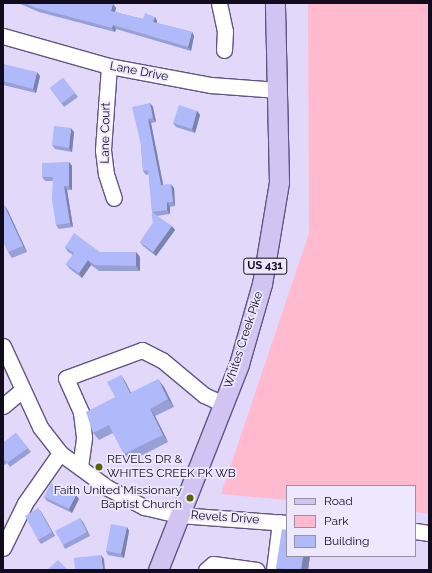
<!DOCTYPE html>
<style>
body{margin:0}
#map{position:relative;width:432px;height:573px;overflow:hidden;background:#e2d9fa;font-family:Raleway,sans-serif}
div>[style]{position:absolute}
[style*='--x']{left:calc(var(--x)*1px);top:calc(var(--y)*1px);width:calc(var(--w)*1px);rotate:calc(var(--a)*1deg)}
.green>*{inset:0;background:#ffbad0}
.roads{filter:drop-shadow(1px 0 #625483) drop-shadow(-1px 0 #625483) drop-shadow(0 1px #625483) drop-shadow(0 -1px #625483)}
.minor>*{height:15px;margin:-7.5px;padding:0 7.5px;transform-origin:7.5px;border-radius:7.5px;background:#fff}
.major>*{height:19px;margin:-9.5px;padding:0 9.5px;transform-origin:9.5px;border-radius:9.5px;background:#d2c4f2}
.wall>*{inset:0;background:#979fd6}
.shaded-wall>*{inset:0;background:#7b82ae}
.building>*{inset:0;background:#b0b9f9}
.dots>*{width:11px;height:11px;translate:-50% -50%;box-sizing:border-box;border:2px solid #eee8ff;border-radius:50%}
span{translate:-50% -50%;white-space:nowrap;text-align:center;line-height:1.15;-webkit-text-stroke:3.5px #eee8ff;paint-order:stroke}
.shield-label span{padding:1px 3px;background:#eee8ff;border:1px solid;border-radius:3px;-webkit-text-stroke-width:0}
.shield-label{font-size:11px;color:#110b1d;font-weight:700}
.street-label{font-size:12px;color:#110b1d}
.poi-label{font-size:12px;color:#110b1d}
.left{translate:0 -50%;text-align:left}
.right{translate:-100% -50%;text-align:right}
.frame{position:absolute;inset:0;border:4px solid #110b1d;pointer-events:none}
.legend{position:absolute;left:286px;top:485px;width:130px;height:72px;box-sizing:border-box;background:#eee8ff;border:1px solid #9690a5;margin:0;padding:5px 7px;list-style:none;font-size:12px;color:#110b1d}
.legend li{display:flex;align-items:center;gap:8px;height:20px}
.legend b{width:20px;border:1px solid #9690a5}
</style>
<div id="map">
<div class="green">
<div style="clip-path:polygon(308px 3px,429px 3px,429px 514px,415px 512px,415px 486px,287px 486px,287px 500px,221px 494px,309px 233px)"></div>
</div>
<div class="roads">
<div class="minor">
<div style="--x:219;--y:3;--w:29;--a:78"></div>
<div style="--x:225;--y:31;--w:19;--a:93"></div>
<div style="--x:3;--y:36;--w:110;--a:15.8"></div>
<div style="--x:109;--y:66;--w:104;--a:10.6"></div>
<div style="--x:211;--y:85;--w:67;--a:4.3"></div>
<div style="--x:109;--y:66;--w:84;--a:94.1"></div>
<div style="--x:103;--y:150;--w:24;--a:83"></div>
<div style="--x:106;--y:174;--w:25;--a:72"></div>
<div style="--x:3;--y:346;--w:89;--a:65.4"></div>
<div style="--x:40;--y:427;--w:33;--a:52"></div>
<div style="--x:60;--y:453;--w:59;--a:36.1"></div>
<div style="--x:108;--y:488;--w:41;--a:27.8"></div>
<div style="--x:144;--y:507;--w:36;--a:13"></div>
<div style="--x:179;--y:515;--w:108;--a:4.2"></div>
<div style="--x:3;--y:406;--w:25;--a:-40"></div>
<div style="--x:80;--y:467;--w:30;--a:-82"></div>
<div style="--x:84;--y:437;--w:25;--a:-97"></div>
<div style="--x:81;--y:412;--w:37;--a:-114"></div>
<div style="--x:66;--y:378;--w:81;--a:-20.2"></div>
<div style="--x:142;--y:350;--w:22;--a:27"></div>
<div style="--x:162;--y:360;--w:55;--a:39.8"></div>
<div style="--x:204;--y:395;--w:21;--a:25"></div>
<div style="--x:415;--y:531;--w:14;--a:8"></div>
<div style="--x:3;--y:548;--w:50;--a:-63.9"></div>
<div style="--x:25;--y:503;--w:61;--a:-55"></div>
<div style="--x:206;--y:570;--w:9;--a:-41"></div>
<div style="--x:213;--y:564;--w:44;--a:7.8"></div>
<div style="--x:274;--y:570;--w:48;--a:-82.9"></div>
</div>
<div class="major">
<div style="--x:158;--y:570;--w:221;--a:-68.5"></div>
<div style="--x:239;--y:364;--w:83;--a:-74"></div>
<div style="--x:262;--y:284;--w:103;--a:-80.5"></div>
<div style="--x:279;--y:182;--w:179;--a:-91.3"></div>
</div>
</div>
<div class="wall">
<div style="clip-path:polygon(18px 3px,88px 3px,92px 4px,113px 4px,116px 8px,115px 12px,143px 19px,155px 17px,157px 21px,157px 23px,192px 32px,194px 36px,191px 51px,116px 29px,115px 32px,39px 12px)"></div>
<div style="clip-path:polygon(3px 64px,40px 76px,36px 93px,3px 85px)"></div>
<div style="clip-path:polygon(63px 78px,78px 97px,64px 107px,50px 88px)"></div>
<div style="clip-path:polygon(150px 103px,153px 107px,156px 122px,151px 123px,163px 185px,174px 188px,175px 206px,170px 207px,170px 214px,157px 216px,175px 230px,156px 256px,143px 246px,140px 242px,153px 223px,149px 174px,146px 175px,143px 171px,141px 145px)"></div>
<div style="clip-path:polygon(197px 111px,200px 115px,195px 133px,176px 127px,173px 123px)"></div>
<div style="clip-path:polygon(74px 132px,72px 152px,55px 149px,52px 145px)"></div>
<div style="clip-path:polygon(69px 162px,72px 166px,72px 190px,67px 190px,73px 227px,59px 229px,56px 225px,53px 181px,45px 181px,42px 177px)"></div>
<div style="clip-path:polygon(4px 205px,8px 211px,27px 252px,12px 258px,8px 252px)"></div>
<div style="clip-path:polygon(65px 247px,100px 252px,136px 252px,140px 257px,140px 271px,99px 271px,91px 265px,82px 278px,70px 269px,66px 264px,73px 255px,68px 252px)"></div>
<div style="clip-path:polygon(121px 375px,126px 383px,131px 393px,164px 387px,174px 407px,155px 416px,168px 442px,129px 462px,124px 454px,113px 433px,99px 440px,93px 433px,115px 397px)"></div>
<div style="clip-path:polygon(16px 433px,31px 452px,10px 467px,7px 463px,3px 466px,3px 443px)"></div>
<div style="clip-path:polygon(44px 497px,79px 499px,72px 513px,47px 501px)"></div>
<div style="clip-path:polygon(41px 512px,55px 536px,41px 544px,38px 540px)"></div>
<div style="clip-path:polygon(80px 518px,90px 536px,65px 549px,63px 545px)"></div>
<div style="clip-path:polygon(127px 527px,129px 531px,124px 558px,108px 555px,106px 551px)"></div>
<div style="clip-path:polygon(310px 556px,308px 570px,278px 570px,276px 568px)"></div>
</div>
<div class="shaded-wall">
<div style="clip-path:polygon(113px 4px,116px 8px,114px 16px,111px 11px)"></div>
<div style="clip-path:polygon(155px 17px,157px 21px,156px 26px,153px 22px)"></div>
<div style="clip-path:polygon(113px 25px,116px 29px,115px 32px,112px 28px)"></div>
<div style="clip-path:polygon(192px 32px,194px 36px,191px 51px,188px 47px)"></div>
<div style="clip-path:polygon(37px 72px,40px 76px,36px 93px,33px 89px)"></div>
<div style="clip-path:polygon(150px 103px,153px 107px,156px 122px,153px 118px)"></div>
<div style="clip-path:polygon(197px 111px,200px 115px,195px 133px,192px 129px)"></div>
<div style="clip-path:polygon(148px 119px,151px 123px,164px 189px,161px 185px)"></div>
<div style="clip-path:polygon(71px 128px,74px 132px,72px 152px,69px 148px)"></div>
<div style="clip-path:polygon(69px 162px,72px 166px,72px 190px,69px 186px)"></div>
<div style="clip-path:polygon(171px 184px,174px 188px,175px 206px,173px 202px)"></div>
<div style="clip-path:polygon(64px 186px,67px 190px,73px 227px,70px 223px)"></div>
<div style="clip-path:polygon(167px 202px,170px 207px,170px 214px,167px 210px)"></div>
<div style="clip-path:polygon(4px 205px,8px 211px,27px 252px,23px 246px)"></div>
<div style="clip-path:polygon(172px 226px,175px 230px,156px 256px,153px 252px)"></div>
<div style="clip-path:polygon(136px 252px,140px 257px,140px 271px,136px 266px)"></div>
<div style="clip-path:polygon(88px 260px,91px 265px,82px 278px,79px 273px)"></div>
<div style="clip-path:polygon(121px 375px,126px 383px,135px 401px,130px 393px)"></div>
<div style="clip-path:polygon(158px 379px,164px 387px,174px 407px,168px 399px)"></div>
<div style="clip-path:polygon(150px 409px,155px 416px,168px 442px,163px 435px)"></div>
<div style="clip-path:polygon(76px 495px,79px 499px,72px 513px,69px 509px)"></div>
<div style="clip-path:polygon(38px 508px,41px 512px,55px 536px,52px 532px)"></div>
<div style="clip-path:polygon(80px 518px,83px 522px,90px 536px,87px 532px)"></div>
<div style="clip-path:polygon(127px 527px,129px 531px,124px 558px,121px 554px)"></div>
<div style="clip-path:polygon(101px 555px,104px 559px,105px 570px,103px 570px)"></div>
<div style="clip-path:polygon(303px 556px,310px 556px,308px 570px,301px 570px)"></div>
</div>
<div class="building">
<div style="clip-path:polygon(25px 3px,88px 3px,92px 4px,92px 3px,110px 3px,113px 4px,111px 11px,143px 19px,145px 13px,155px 17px,153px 22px,192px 32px,188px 47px,113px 25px,112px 28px,36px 8px)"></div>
<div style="clip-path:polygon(3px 64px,37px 72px,33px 89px,3px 81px)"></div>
<div style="clip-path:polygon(63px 78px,75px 93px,62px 103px,50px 88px)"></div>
<div style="clip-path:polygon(150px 103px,153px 118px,148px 119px,161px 185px,171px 184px,173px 202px,167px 202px,167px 210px,152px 212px,148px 170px,143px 171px,141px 145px,132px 107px)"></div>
<div style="clip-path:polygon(179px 105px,197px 111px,192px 129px,173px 123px)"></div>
<div style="clip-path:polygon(54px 126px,71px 128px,69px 148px,52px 145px)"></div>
<div style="clip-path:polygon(69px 162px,69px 186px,64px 186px,70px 223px,56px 225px,52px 200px,53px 177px,42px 177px,42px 163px)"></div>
<div style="clip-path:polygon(3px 205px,4px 205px,23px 246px,8px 252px,3px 242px)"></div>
<div style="clip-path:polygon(152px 212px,172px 226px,153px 252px,140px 242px,153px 223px)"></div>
<div style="clip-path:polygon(74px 233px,100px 252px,136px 252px,136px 266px,95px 265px,88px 260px,79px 273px,66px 264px,74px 253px,65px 247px)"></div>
<div style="clip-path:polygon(121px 375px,130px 393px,158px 379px,168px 399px,150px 409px,163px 435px,124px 454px,109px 425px,93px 433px,86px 412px,115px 397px,107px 382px)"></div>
<div style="clip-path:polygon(16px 433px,28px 448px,7px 463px,4px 459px,3px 459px,3px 443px)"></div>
<div style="clip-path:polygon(51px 483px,76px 495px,69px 509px,44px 497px)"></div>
<div style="clip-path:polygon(38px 508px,52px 532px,38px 540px,25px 516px)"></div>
<div style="clip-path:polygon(80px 518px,87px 532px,63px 545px,55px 531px)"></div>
<div style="clip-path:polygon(111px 524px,127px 527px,121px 554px,106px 551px)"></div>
<div style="clip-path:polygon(282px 529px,287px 530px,287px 556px,303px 556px,301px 570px,292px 570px,276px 568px)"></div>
<div style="clip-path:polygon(101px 555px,103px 570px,75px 570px,74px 558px)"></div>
<div style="clip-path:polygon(58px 560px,68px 570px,47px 570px)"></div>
</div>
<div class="dots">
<div style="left:99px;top:467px;background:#576304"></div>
<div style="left:190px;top:498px;background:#576304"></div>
</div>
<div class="shield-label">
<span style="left:265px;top:266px">US 431</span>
</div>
<div class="street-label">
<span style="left:139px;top:72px;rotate:11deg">Lane Drive</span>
<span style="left:106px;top:133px;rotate:-89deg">Lane Court</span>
<span style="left:244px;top:340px;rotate:-72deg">Whites Creek Pike</span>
<span style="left:225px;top:518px;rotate:4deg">Revels Drive</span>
</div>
<div class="poi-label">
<span class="left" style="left:107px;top:467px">REVELS DR &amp;<br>WHITES CREEK PK WB</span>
<span class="right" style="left:182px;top:498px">Faith United Missionary<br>Baptist Church</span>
</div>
<div class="frame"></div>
<ul class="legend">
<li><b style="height:5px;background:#d2c4f2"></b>Road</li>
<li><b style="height:11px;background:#ffbad0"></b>Park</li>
<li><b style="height:11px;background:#b0b9f9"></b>Building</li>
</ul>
</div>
